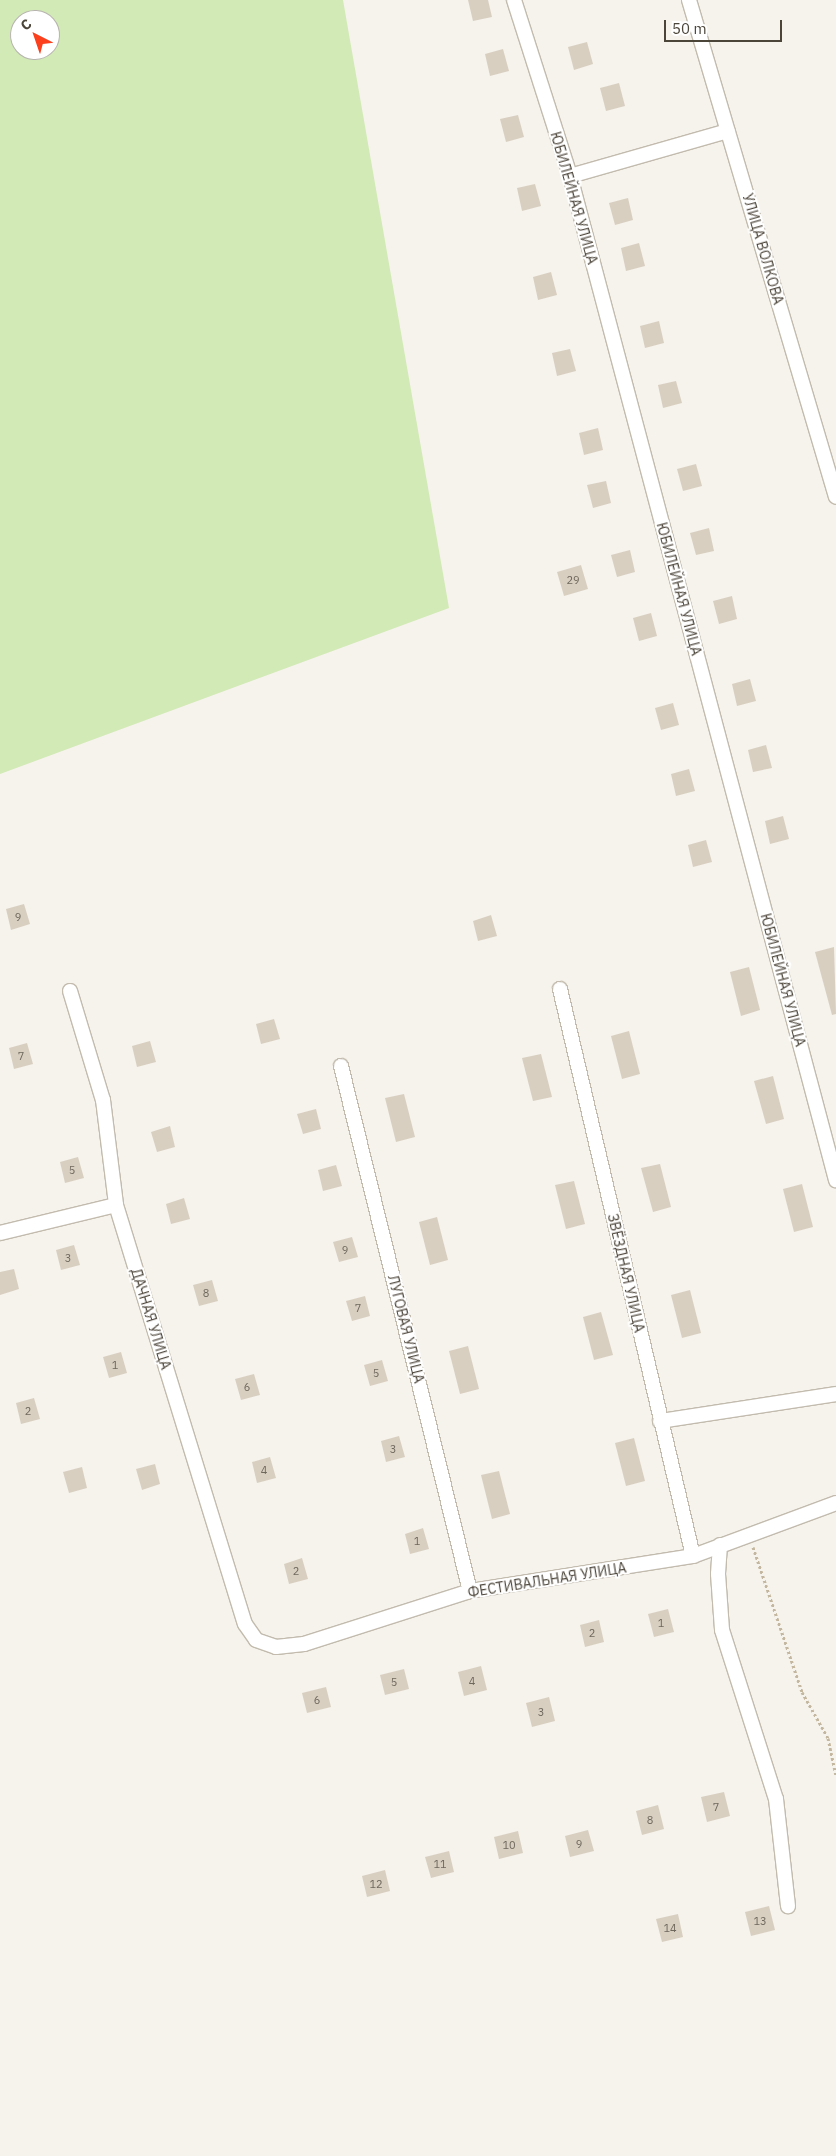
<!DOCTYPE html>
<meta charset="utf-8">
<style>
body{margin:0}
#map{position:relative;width:836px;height:2156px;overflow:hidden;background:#f6f3ec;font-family:"IBM Plex Sans",sans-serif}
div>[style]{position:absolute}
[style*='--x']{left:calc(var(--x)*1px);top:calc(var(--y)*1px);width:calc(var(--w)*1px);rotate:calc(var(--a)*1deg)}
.green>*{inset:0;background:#d2eab5}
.building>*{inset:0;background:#d8cfc1}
.path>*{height:3px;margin-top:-1.5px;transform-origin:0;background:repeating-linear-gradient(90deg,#c4b79f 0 2.5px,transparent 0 5px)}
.roads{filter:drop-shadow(1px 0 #c2bbae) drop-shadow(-1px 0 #c2bbae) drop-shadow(0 1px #c2bbae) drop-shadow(0 -1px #c2bbae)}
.minor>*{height:14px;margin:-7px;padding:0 7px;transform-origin:7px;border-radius:7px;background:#fff}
span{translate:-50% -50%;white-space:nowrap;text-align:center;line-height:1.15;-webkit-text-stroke:4px #fff;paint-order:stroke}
.number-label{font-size:11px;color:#6e675b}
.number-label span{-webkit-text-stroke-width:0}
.street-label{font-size:14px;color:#4b4439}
.north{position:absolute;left:10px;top:10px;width:50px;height:50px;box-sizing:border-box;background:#fff;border:1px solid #b7b4b0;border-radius:50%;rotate:319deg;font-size:14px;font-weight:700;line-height:20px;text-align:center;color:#4b4439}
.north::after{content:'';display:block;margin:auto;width:18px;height:22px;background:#fc3f1d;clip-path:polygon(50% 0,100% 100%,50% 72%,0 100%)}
.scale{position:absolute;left:664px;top:20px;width:118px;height:22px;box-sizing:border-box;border:2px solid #4b4439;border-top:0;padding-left:6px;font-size:15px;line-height:18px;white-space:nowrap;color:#4b4439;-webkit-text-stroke:4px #fff;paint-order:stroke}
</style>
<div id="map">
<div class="green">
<div style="clip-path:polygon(evenodd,0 0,343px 0,449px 608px,0 774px,0 0,20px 20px,50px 20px,50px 50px,20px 50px,20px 20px)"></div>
</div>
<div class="building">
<div style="clip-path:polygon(468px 0,488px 0,492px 17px,473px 21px)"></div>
<div style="clip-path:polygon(587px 42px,593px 64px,574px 70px,568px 47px)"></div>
<div style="clip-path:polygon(503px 49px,509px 71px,490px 76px,485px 54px)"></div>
<div style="clip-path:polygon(619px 83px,625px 106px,606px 111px,600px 88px)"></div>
<div style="clip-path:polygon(518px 115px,524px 137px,506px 142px,500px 119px)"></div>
<div style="clip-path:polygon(535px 184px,541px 206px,522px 211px,517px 188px)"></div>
<div style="clip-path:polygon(628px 198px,633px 220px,615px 225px,609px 203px)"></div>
<div style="clip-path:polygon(639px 243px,645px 266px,626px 271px,621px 248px)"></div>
<div style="clip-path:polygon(551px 272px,557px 295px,538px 300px,533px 277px)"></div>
<div style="clip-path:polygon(659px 321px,664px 343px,645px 348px,640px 326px)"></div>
<div style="clip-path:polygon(570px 349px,576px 371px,557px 376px,552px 353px)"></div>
<div style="clip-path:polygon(676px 381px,682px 403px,663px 408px,658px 385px)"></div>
<div style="clip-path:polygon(598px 428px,603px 450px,584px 455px,579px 433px)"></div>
<div style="clip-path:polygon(696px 464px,702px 486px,683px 491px,677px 469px)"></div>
<div style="clip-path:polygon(606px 481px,611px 503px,593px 508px,587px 485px)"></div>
<div style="clip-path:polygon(709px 528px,714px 551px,696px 555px,690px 533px)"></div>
<div style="clip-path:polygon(630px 550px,635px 572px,617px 577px,611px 555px)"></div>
<div style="clip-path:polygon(581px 565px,588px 589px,564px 596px,557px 572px)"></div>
<div style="clip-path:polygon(732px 596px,737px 619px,719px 624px,713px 601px)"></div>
<div style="clip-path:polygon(651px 613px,657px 636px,639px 641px,633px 618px)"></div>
<div style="clip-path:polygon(750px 679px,756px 701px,737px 706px,732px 684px)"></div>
<div style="clip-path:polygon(673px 703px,679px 725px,661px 730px,655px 708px)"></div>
<div style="clip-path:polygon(766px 745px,772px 768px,753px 772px,748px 750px)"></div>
<div style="clip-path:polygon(689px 769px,695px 791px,676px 796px,671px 774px)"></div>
<div style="clip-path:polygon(783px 816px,789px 839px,770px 844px,765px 821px)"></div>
<div style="clip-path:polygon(706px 840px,712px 862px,693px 867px,688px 845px)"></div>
<div style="clip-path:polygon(24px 904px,30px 924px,11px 930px,6px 909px)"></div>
<div style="clip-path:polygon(491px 915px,497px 936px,478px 941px,473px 921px)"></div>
<div style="clip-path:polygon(834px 947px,836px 1014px,832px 1015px,815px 952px)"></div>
<div style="clip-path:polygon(749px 967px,760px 1010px,741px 1016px,730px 972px)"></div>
<div style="clip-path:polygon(274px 1019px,280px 1039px,261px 1044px,256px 1024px)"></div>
<div style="clip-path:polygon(629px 1031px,640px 1074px,622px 1079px,611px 1036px)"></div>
<div style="clip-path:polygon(150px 1041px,156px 1062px,137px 1067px,132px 1046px)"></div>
<div style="clip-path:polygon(27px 1043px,33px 1064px,14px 1069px,9px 1048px)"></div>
<div style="clip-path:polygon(541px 1054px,552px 1097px,533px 1101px,522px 1058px)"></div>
<div style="clip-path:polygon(773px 1076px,784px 1119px,766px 1124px,754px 1081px)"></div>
<div style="clip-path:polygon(404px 1094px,415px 1137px,396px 1142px,385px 1098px)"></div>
<div style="clip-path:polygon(316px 1109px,321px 1129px,303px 1134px,297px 1114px)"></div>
<div style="clip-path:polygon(170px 1126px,175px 1147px,157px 1152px,151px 1132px)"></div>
<div style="clip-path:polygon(78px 1157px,84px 1178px,65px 1183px,60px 1162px)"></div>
<div style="clip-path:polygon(660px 1164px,671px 1207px,653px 1212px,641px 1168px)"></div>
<div style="clip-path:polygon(336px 1165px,342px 1186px,323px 1191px,318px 1170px)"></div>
<div style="clip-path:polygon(574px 1181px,585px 1224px,566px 1229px,555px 1185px)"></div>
<div style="clip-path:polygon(802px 1184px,813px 1227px,794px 1232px,783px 1189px)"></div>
<div style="clip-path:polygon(184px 1198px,190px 1219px,171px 1224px,166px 1204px)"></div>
<div style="clip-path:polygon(437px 1217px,448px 1260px,430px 1265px,419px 1222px)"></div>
<div style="clip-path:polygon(352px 1237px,358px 1257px,339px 1262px,333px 1242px)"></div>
<div style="clip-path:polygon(74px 1245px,80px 1265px,61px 1270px,56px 1250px)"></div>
<div style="clip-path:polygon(14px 1269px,19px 1289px,0 1295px,0 1272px)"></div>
<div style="clip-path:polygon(212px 1280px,218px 1301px,199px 1306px,193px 1285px)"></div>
<div style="clip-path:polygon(690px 1290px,701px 1333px,682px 1338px,671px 1295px)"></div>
<div style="clip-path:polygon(365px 1296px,370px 1316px,352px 1321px,346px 1301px)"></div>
<div style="clip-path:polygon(601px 1312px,613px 1355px,594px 1360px,583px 1317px)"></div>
<div style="clip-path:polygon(468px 1346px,479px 1389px,460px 1394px,449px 1351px)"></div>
<div style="clip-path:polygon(121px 1352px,127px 1373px,109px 1378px,103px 1357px)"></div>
<div style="clip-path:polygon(382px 1360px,388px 1381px,370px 1386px,364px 1365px)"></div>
<div style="clip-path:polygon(254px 1374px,260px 1395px,241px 1400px,235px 1379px)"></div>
<div style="clip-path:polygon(34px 1398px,40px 1419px,21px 1424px,16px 1403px)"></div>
<div style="clip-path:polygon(399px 1436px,405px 1457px,386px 1462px,381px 1441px)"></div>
<div style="clip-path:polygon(634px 1438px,645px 1481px,626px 1486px,615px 1443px)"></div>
<div style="clip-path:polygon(270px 1457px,276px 1478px,257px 1483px,252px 1462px)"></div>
<div style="clip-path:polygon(155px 1464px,160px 1484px,142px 1490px,136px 1469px)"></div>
<div style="clip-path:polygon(82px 1467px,87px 1488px,69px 1493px,63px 1472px)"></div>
<div style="clip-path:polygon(499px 1471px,510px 1514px,492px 1519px,481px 1475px)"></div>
<div style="clip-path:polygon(423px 1528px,429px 1549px,410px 1554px,405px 1534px)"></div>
<div style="clip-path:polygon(302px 1558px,308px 1579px,289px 1584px,284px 1564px)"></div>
<div style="clip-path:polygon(668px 1609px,674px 1632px,654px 1637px,648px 1614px)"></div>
<div style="clip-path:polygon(599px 1620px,604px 1642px,585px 1647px,580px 1625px)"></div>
<div style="clip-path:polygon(481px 1666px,487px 1690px,464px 1696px,458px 1672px)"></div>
<div style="clip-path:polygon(404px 1669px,409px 1689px,385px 1695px,380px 1675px)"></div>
<div style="clip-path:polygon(326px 1687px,331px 1707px,307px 1713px,302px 1693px)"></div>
<div style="clip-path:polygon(549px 1697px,555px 1721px,532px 1727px,526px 1703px)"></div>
<div style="clip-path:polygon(724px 1792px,730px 1816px,707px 1822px,701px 1797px)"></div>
<div style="clip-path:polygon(658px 1805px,664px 1829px,642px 1835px,636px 1811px)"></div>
<div style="clip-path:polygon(588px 1830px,594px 1851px,570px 1857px,565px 1836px)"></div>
<div style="clip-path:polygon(518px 1831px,523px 1853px,499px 1859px,494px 1837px)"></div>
<div style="clip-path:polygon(449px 1851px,454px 1872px,431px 1878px,425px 1857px)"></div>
<div style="clip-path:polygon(385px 1870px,390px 1891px,367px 1897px,362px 1876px)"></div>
<div style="clip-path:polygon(769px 1906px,775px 1930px,751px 1936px,745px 1912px)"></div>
<div style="clip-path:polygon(678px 1914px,683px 1937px,662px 1942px,656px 1919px)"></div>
</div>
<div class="path">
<div style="--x:753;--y:1547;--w:153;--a:71.3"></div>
<div style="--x:802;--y:1692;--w:53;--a:60.5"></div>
<div style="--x:828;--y:1738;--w:39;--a:78"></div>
</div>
<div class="roads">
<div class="minor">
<div style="--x:514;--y:0;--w:185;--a:72.3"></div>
<div style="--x:570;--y:176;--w:1039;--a:75.16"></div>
<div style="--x:689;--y:0;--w:518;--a:73.52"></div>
<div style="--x:570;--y:176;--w:164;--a:-15.9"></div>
<div style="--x:560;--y:989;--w:582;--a:76.8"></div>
<div style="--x:70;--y:991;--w:114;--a:73.2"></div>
<div style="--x:103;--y:1100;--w:106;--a:82.9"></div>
<div style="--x:116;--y:1205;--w:438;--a:72.9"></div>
<div style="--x:245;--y:1624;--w:19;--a:55"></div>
<div style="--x:256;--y:1640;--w:21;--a:19"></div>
<div style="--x:276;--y:1647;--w:28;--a:-6"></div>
<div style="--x:304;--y:1644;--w:174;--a:-17.7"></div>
<div style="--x:470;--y:1591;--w:226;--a:-8.9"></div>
<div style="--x:693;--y:1556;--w:153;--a:-20.3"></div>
<div style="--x:341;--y:1066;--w:541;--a:76.2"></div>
<div style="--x:0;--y:1233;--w:119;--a:-13.6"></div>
<div style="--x:660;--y:1421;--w:178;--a:-8.7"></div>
<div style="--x:720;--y:1545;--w:29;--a:94"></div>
<div style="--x:718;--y:1574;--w:56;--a:85.9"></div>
<div style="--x:722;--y:1630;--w:177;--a:72.3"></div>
<div style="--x:776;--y:1799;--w:108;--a:83.6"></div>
</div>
</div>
<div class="number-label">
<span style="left:573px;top:580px">29</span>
<span style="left:18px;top:917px">9</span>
<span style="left:21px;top:1056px">7</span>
<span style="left:72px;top:1170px">5</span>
<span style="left:345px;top:1250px">9</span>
<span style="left:68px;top:1258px">3</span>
<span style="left:206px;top:1293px">8</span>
<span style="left:358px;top:1308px">7</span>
<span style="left:115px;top:1365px">1</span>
<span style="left:376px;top:1373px">5</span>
<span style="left:247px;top:1387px">6</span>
<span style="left:28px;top:1411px">2</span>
<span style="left:393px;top:1449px">3</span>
<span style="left:264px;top:1470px">4</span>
<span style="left:417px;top:1541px">1</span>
<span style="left:296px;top:1571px">2</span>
<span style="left:661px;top:1623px">1</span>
<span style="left:592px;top:1633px">2</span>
<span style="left:472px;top:1681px">4</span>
<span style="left:394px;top:1682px">5</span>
<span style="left:317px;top:1700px">6</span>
<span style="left:541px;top:1712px">3</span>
<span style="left:716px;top:1807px">7</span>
<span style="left:650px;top:1820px">8</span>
<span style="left:579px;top:1844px">9</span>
<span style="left:509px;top:1845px">10</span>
<span style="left:440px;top:1864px">11</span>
<span style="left:376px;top:1884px">12</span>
<span style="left:760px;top:1921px">13</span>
<span style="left:670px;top:1928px">14</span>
</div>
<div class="street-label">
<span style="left:574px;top:198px;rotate:74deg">ЮБИЛЕЙНАЯ УЛИЦА</span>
<span style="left:763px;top:249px;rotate:74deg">УЛИЦА ВОЛКОВА</span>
<span style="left:679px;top:589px;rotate:75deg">ЮБИЛЕЙНАЯ УЛИЦА</span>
<span style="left:783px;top:980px;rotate:75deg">ЮБИЛЕЙНАЯ УЛИЦА</span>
<span style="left:626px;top:1273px;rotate:77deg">ЗВЁЗДНАЯ УЛИЦА</span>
<span style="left:151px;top:1319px;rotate:73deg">ДАЧНАЯ УЛИЦА</span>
<span style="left:406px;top:1329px;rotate:76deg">ЛУГОВАЯ УЛИЦА</span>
<span style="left:547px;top:1580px;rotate:-9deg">ФЕСТИВАЛЬНАЯ УЛИЦА</span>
</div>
<div class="north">С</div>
<div class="scale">50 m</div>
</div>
